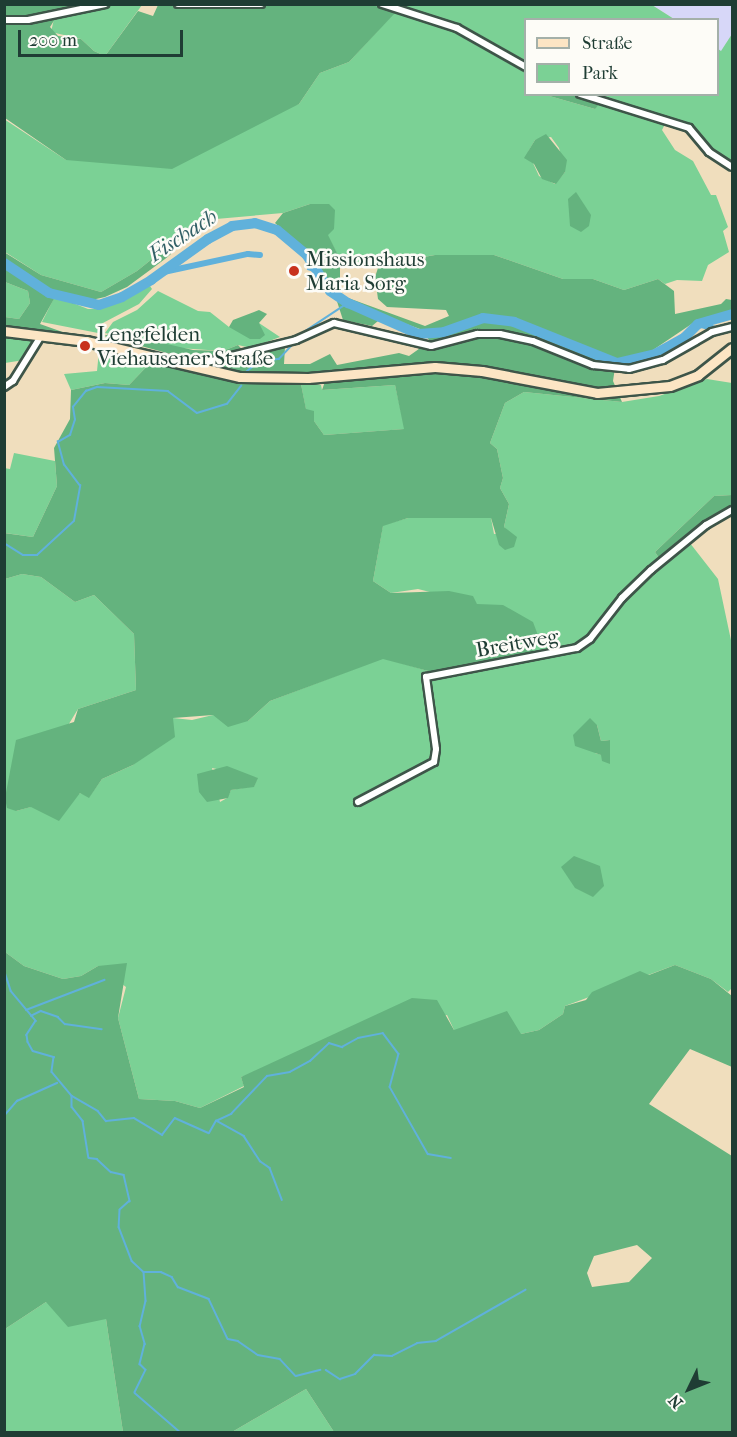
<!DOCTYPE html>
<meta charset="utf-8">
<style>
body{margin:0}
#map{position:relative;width:737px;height:1437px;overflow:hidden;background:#f0debd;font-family:"IM FELL French Canon",serif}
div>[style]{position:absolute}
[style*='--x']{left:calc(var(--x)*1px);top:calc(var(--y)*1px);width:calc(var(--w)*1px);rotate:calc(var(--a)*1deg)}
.built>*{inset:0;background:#d7d7f8}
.green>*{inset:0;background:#7bd195}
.forest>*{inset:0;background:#64b37e}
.stream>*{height:1.5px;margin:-0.75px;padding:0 0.75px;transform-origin:0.75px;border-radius:0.75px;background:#60b1db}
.canal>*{height:6px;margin:-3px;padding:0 3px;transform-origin:3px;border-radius:3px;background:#60b1db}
.river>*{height:10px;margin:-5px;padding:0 5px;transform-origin:5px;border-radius:5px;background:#60b1db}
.roads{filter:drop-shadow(2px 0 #3e5549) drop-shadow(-2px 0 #3e5549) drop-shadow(0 2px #3e5549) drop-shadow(0 -2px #3e5549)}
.street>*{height:6px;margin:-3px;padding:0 3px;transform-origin:3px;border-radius:3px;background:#fff}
.secondary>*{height:9px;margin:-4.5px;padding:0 4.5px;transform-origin:4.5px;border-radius:4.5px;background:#fce5c4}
.dots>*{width:16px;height:16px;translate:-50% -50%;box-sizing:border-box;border:3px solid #fdfcf7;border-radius:50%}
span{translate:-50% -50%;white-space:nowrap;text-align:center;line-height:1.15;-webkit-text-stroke:5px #fdfcf7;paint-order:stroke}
.poi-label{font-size:21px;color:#1f3d34}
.left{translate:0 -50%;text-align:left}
.street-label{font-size:21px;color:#1f3d34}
.water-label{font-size:22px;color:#326066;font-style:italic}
.frame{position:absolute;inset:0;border:6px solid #1f3d34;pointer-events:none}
.legend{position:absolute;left:524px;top:18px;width:195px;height:78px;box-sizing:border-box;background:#fdfcf7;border:2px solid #a4b0a9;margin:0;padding:8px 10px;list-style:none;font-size:18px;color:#1f3d34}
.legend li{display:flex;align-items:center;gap:12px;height:30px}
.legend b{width:30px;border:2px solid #a4b0a9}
.north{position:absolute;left:659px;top:1359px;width:60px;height:60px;-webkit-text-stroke:4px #fdfcf7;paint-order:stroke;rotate:227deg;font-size:16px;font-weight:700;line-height:24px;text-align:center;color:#1f3d34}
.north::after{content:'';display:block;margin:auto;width:21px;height:27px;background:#1f3d34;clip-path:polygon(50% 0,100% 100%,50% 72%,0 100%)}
.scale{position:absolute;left:18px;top:30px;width:165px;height:27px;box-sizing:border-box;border:3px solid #1f3d34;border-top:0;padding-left:8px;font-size:18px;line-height:21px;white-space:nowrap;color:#1f3d34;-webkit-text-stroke:4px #fdfcf7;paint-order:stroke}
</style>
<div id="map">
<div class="built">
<div style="clip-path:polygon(652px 5px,732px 5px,732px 34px,721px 52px,718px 49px,718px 20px,674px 19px)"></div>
</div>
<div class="green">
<div style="clip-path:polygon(109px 5px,142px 5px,105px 56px,94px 51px,81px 39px,51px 32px,54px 19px)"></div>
<div style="clip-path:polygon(evenodd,370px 5px,652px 5px,674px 19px,526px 20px,526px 94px,546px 95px,595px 109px,598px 95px,718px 94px,718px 49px,721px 51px,732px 34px,732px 165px,709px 149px,694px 129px,668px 118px,662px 130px,675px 150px,693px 161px,711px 195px,716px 195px,728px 227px,723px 231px,729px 252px,708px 265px,702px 281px,677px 280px,665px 284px,658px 279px,624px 290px,593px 279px,563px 279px,494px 255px,435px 255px,374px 265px,340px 259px,310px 204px,283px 213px,216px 219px,167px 247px,137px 271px,101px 292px,41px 275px,5px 252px,4px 119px,66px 160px,299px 104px,320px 73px,349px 62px,394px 13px,370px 5px,551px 137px,559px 148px,565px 172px,555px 184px,539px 176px,528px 152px,535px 140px,551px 137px)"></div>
<div style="clip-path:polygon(5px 282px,28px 291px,30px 303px,19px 319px,5px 317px)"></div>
<div style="clip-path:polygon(150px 286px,152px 289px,139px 304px,101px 324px,98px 333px,42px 322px,55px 296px,88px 309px,100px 309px)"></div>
<div style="clip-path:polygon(158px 291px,198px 311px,210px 312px,229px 327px,259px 323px,280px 337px,251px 348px,238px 345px,223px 351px,178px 348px,105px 333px,113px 322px,137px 310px)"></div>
<div style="clip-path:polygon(5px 337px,32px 341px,24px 360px,5px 363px)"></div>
<div style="clip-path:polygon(106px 349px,152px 361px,129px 385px,105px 383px,71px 390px,64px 374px,97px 371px,99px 351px)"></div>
<div style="clip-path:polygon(evenodd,707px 379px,732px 383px,732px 495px,714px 496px,655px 552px,659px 558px,686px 538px,718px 579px,732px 645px,732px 988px,728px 992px,711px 979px,675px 965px,565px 1006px,563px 1014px,539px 1030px,521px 1034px,454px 1030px,447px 1015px,241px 1077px,244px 1086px,200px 1108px,175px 1101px,139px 1099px,118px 1018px,126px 987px,98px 966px,81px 976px,63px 979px,24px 966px,5px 952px,5px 579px,22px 574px,41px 577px,75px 602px,94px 595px,134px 634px,136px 690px,78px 709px,16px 811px,81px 793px,89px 797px,102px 779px,133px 765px,173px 718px,192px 720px,213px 715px,248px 721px,270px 701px,383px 658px,432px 672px,477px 604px,418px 589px,391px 593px,373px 581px,383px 525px,408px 518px,491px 518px,494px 534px,509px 533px,504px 527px,509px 504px,500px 488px,503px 478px,497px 449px,490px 443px,505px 403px,524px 392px,622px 402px,659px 396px,707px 379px,597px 725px,601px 741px,610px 740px,602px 755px,595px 753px,597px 725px,707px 379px,212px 768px,257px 778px,257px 779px,254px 786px,231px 790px,227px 798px,220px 802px,212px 768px)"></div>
<div style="clip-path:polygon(310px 383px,321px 385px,322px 390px,395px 385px,405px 429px,324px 435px,306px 410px,301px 384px)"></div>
<div style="clip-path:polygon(14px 453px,55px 461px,57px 486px,33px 537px,5px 533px,4px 468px,10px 469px)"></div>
<div style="clip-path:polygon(46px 1302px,106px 1319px,123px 1432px,5px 1432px,5px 1329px)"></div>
<div style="clip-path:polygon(306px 1389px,334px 1432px,232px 1432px)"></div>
</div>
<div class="forest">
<div style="clip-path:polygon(237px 4px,249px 8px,252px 4px,370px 4px,395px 13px,349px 62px,320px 73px,299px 104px,172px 169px,66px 160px,5px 118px,4px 5px,99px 5px,55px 19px,50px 27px,58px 36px,81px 39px,94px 51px,105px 56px,138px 11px,153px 16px,158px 5px)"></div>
<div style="clip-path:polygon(546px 95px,598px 95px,600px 103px,595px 109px)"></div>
<div style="clip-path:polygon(546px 134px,567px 160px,565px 172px,556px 184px,542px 179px,534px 164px,524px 158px,535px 140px)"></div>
<div style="clip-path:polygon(576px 192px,591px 215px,589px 226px,581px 232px,570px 226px,568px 199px)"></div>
<div style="clip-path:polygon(310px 204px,329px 204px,335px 210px,334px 229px,328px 235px,340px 259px,340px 295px,425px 326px,449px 316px,446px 310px,387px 307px,378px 299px,375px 277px,379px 265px,435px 255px,494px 255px,563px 279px,593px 279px,624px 290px,658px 279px,674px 291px,675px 314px,721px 304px,726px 299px,732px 300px,732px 312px,696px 321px,647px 354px,616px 361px,613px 381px,622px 402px,524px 392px,505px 403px,490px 443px,497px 449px,503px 478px,500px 488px,509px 504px,504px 527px,517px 537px,514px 547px,505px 550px,499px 545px,491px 518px,408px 518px,383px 526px,373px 581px,391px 593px,449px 591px,473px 596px,477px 604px,503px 605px,533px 622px,539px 638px,531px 656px,432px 672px,383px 659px,270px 701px,248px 721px,228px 727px,213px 715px,173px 718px,175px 737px,133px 765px,102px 779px,89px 798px,80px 793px,59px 821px,31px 807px,16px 811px,7px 808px,5px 798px,16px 740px,74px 722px,78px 709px,136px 690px,134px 634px,94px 595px,75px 602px,41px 577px,22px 574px,5px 579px,4px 533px,33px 537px,57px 486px,54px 448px,70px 419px,71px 390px,105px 383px,129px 385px,152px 361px,236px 380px,301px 384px,306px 409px,314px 411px,314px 421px,324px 435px,404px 429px,395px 385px,322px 390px,328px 373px,265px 376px,218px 371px,218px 361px,167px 353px,104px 336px,115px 332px,193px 350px,223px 351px,238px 345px,249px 357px,285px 347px,284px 364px,310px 364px,330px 354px,337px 365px,399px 353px,409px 356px,430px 341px,420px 329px,384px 316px,372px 326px,343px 320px,333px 289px,316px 260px,275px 223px,283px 213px)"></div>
<div style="clip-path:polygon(167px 247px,171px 254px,165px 259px,127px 287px,105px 297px,74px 304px,55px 297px,40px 324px,71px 335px,5px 326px,5px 317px,19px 319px,30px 303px,28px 291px,5px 282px,4px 252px,41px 275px,101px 292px,137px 271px)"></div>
<div style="clip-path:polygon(259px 310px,267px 314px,259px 323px,265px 335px,260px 339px,250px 339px,229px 327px,233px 320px)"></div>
<div style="clip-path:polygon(732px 495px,732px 508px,713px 517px,659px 558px,655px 552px,714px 496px)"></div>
<div style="clip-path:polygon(590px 718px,597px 725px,601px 741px,610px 740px,610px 764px,602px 761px,601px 755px,575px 746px,573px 735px)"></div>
<div style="clip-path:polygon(227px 766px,258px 778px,254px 787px,231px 790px,228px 798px,207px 802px,199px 792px,197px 774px)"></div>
<div style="clip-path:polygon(574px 856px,600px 866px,604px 886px,593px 897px,575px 888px,561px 867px)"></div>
<div style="clip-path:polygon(evenodd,5px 952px,24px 966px,63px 979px,81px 976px,98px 966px,127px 963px,118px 1018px,139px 1099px,175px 1101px,200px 1108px,244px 1087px,241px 1077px,412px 998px,437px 1000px,454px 1030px,507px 1011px,521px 1034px,539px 1030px,563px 1014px,565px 1006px,586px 1000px,592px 992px,640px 971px,649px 975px,675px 965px,711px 979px,732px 996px,732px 1067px,690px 1049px,649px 1104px,732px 1156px,732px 1432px,334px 1432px,306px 1389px,232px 1432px,123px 1432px,106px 1319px,68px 1327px,46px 1302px,5px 1329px,5px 952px,637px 1245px,652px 1258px,629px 1282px,592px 1287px,587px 1273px,594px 1256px,637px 1245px)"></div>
</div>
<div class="stream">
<div style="--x:308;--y:269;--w:13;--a:18"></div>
<div style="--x:292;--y:340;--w:67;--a:-33.5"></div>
<div style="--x:247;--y:371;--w:15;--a:-37"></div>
<div style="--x:259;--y:362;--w:20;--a:-9"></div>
<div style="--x:279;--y:359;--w:21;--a:-47"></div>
<div style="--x:4;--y:543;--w:22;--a:32"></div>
<div style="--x:23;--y:555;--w:14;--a:0"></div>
<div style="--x:37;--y:555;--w:50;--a:-42.6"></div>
<div style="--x:74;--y:521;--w:36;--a:-80"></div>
<div style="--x:80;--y:486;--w:26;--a:-127"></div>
<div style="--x:64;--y:465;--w:24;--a:-105"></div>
<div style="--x:58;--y:442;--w:14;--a:-30"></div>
<div style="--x:70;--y:435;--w:16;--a:-72"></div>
<div style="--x:75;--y:420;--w:13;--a:-99"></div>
<div style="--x:73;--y:407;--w:21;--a:-51"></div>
<div style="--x:86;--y:391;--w:12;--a:-20"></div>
<div style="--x:97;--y:387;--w:71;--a:3.2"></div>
<div style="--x:168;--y:391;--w:36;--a:37"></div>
<div style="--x:197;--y:413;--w:31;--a:-17"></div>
<div style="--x:227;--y:404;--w:23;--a:-52"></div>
<div style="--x:4;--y:969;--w:23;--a:72"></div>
<div style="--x:11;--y:991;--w:39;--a:50"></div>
<div style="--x:36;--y:1021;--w:17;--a:123"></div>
<div style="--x:27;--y:1035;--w:7;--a:82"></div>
<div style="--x:28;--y:1042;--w:10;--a:61"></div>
<div style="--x:33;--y:1051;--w:22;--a:16"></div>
<div style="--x:54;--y:1057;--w:15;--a:98"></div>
<div style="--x:52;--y:1072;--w:31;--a:50"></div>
<div style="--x:72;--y:1096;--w:11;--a:90"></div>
<div style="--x:72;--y:1107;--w:18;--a:52"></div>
<div style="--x:83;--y:1121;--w:37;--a:81"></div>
<div style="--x:89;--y:1158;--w:8;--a:7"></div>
<div style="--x:97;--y:1159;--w:19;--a:43"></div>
<div style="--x:111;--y:1172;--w:13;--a:13"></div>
<div style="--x:124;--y:1175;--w:27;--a:77"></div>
<div style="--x:130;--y:1201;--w:13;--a:138"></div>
<div style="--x:120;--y:1210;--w:17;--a:93"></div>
<div style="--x:119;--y:1227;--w:36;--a:69"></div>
<div style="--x:132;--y:1261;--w:16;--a:43"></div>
<div style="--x:144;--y:1272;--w:17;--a:0"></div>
<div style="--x:161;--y:1272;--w:12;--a:24"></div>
<div style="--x:172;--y:1277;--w:12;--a:59"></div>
<div style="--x:178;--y:1287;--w:33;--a:21"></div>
<div style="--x:209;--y:1299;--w:44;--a:64.6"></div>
<div style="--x:228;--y:1339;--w:10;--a:11"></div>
<div style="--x:238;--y:1341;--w:24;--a:35"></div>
<div style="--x:258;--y:1355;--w:22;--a:10"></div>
<div style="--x:280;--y:1359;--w:23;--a:47"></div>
<div style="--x:296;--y:1376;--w:25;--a:-14"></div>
<div style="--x:26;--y:1010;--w:84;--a:-21"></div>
<div style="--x:31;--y:1016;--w:11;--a:-27"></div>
<div style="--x:41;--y:1011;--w:18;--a:19"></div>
<div style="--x:58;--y:1017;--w:10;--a:45"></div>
<div style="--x:65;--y:1024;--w:37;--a:8"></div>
<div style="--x:72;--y:1096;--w:30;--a:30"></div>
<div style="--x:98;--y:1111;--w:13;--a:51"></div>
<div style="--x:106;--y:1121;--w:28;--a:-6"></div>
<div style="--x:134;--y:1118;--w:33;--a:31"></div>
<div style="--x:162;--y:1135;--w:21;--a:-53"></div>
<div style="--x:175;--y:1118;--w:37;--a:24"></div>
<div style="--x:209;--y:1133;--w:14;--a:-60"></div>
<div style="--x:216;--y:1121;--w:17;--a:-25"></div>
<div style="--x:231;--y:1114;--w:52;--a:-46.5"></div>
<div style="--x:267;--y:1076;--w:23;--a:-10"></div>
<div style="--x:290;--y:1072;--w:23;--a:-29"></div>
<div style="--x:310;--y:1061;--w:26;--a:-43"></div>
<div style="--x:329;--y:1043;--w:14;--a:17"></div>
<div style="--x:342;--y:1047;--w:18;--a:-29"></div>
<div style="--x:358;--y:1038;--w:25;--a:-11"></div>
<div style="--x:383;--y:1033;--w:26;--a:53"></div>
<div style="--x:399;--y:1054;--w:34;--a:105"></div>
<div style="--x:390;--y:1087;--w:77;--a:60.4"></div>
<div style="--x:428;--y:1154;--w:23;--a:10"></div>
<div style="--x:4;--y:1116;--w:20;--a:-49"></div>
<div style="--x:17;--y:1101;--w:44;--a:-24.2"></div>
<div style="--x:217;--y:1121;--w:31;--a:29"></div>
<div style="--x:244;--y:1136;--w:30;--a:57"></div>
<div style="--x:260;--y:1161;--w:12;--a:35"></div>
<div style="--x:270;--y:1168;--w:34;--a:69"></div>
<div style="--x:144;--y:1272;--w:29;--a:86"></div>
<div style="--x:146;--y:1301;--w:26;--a:103"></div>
<div style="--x:140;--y:1326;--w:19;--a:74"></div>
<div style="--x:145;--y:1344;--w:21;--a:104"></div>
<div style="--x:140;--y:1364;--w:8;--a:45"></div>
<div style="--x:146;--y:1370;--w:25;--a:116"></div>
<div style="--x:135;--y:1393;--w:60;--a:40.9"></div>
<div style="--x:326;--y:1370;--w:17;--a:33"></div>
<div style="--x:340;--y:1379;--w:16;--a:-18"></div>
<div style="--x:355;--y:1374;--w:27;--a:-45"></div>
<div style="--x:374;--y:1355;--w:18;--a:3"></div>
<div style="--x:392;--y:1356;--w:28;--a:-27"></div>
<div style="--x:417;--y:1343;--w:19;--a:-6"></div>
<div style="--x:436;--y:1341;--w:103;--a:-29.8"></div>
</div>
<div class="canal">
<div style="--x:159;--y:273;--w:91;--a:-12.1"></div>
<div style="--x:248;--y:254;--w:12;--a:5"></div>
<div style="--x:698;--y:324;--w:18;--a:16"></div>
</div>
<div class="river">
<div style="--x:4;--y:263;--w:54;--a:33.7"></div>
<div style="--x:49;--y:293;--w:51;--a:13.5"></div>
<div style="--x:99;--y:305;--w:24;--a:-19"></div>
<div style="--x:122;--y:297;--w:34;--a:-30"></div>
<div style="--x:151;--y:280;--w:70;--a:-35.7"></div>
<div style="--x:208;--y:239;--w:27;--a:-28"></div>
<div style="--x:232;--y:226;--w:23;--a:-7"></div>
<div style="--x:255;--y:223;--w:23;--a:18"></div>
<div style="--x:277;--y:230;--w:38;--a:40"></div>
<div style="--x:306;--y:254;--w:44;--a:57"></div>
<div style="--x:330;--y:291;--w:22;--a:34"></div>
<div style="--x:348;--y:303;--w:77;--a:23.9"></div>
<div style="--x:418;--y:334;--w:26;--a:-4"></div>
<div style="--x:444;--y:332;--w:41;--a:-19.7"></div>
<div style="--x:483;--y:318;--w:31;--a:7"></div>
<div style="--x:514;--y:322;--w:111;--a:21.7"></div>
<div style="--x:617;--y:363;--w:37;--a:-13"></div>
<div style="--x:653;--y:355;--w:37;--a:-29"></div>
<div style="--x:685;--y:337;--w:18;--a:-45"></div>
<div style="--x:698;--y:324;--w:35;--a:-16"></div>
</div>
<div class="roads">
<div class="street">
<div style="--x:178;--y:4;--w:83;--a:0"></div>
<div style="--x:382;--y:4;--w:79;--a:17.7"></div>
<div style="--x:457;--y:28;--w:79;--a:29.5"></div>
<div style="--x:4;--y:20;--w:24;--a:0"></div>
<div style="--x:28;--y:20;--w:79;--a:-11.7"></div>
<div style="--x:580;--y:94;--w:114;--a:17.3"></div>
<div style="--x:689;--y:128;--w:31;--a:50"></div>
<div style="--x:709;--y:152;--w:27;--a:33"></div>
<div style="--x:191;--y:366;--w:108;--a:-13.9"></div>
<div style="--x:296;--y:340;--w:42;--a:-24.1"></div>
<div style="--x:334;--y:323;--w:100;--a:13.3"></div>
<div style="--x:431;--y:346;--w:48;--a:-14.6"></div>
<div style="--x:477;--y:334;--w:23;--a:0"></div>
<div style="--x:500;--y:334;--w:34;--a:12"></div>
<div style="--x:533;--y:341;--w:65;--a:21.8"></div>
<div style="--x:593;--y:365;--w:36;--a:6"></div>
<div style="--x:629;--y:369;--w:35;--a:-15"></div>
<div style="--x:663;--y:360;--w:56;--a:-29.7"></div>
<div style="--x:712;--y:332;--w:21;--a:-14"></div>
<div style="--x:4;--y:387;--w:11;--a:-34"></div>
<div style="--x:13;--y:381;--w:53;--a:-58.1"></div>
<div style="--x:358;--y:802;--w:86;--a:-27.8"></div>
<div style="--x:434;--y:762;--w:13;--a:-81"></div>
<div style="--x:436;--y:749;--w:73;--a:-97.9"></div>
<div style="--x:426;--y:677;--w:154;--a:-10.9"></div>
<div style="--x:577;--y:648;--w:16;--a:-35"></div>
<div style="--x:590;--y:639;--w:52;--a:-52"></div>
<div style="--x:622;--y:598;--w:40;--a:-44"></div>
<div style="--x:651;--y:570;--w:71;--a:-39.3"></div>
<div style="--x:706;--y:525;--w:30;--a:-30"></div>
</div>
<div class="secondary">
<div style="--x:4;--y:331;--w:83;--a:7"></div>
<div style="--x:86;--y:341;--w:158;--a:13.2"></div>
<div style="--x:240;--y:377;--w:68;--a:0.8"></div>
<div style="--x:308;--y:378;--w:127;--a:-5"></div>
<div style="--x:435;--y:367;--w:47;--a:4.9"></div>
<div style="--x:482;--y:371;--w:117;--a:10.8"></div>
<div style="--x:597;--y:393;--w:73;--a:-5.5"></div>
<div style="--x:670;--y:386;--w:30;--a:-21"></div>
<div style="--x:698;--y:375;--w:43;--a:-38.5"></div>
</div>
</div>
<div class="dots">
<div style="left:294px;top:271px;background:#c8321e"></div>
<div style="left:85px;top:346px;background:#c8321e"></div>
</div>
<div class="poi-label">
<span class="left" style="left:306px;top:271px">Missionshaus<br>Maria Sorg</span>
<span class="left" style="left:97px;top:346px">Lengfelden<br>Viehausener Straße</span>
</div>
<div class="street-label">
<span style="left:517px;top:643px;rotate:-10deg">Breitweg</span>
</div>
<div class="water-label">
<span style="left:183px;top:236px;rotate:-33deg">Fischach</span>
</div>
<div class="frame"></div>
<ul class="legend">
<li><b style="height:8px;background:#fce5c4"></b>Straße</li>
<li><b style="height:16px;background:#7bd195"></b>Park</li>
</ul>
<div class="north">N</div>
<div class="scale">200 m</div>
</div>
